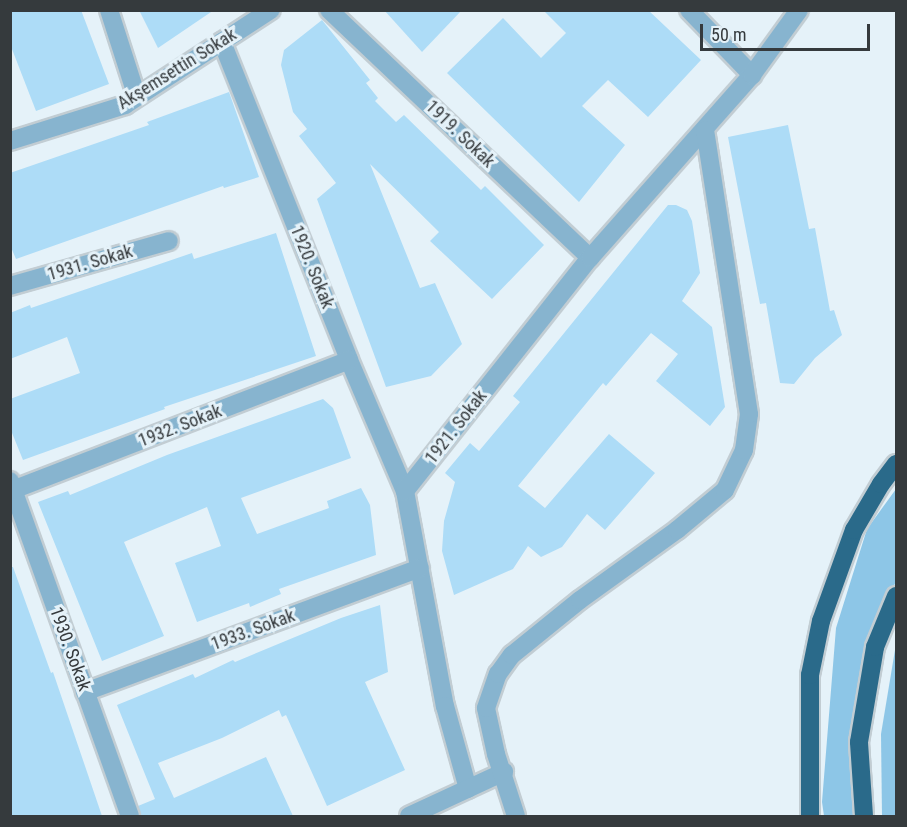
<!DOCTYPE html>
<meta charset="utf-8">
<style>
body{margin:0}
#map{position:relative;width:907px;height:827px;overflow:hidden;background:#e5f2f9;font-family:"Roboto Condensed",sans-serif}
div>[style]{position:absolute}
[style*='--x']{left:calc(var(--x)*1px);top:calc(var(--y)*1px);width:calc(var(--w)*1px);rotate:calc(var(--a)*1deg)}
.green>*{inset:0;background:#8dc6e7}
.building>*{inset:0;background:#addcf7}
.roads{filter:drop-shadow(2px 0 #c2cdd3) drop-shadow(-2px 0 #c2cdd3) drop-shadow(0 2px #c2cdd3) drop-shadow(0 -2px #c2cdd3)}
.minor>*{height:18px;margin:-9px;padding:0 9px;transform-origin:9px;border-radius:9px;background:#87b4cf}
.highway>*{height:18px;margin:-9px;padding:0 9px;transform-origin:9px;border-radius:9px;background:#2a6a8a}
span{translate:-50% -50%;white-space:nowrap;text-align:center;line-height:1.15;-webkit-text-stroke:6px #e5f2f9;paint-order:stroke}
.street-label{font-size:18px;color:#353a3d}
.frame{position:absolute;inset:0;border:12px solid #353a3d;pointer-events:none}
.scale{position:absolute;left:700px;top:24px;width:170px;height:27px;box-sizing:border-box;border:3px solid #353a3d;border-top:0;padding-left:8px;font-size:18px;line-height:21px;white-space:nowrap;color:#353a3d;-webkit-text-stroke:4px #e5f2f9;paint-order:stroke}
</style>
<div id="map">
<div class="green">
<div style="clip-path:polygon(896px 489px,896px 581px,871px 643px,859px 816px,824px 816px,822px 802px,836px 628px,867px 529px)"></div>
<div style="clip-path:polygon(896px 644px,896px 816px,882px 816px,881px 734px)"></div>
</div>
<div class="building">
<div style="clip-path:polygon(10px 10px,81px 10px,109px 84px,36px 111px,10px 44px)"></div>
<div style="clip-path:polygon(139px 10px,214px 10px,158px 48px)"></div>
<div style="clip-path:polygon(384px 10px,462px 10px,422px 52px)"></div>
<div style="clip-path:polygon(543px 10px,648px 10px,701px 60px,648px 117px,608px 80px,582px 106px,625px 145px,579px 202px,447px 73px,503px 18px,541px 58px,566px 33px)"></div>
<div style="clip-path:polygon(322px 20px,370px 80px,366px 83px,378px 98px,375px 101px,396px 122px,404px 115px,481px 190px,485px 186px,544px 245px,492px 299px,430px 241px,439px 232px,370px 164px,420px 288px,435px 283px,462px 344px,431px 376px,386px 387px,317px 199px,336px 183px,299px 136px,307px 129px,293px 112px,281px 65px,284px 50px)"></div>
<div style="clip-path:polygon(229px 92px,259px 177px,224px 188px,223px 186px,16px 259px,10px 245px,10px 173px,149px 125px,147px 122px)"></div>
<div style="clip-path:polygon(788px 125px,809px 229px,815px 228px,830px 311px,834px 310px,842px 335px,815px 358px,794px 384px,780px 383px,766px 303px,760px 304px,728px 137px)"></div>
<div style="clip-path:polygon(668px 205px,676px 205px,687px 210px,692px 221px,700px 273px,682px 301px,712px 327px,725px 407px,710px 426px,656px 381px,678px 354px,651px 333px,606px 386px,603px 383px,518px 486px,545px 508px,609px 434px,655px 473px,605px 530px,587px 514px,562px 547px,541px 557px,528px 546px,513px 569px,454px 595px,442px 551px,444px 521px,455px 482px,445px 473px,470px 443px,479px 451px,520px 402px,513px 396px)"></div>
<div style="clip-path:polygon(276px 233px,316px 356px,164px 407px,165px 409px,23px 460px,10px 428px,10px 399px,80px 373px,67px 337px,10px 359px,10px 313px,30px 305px,31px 308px,192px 253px,194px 259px)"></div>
<div style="clip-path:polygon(323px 399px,333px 408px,351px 458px,241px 498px,257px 534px,329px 508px,327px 501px,361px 488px,370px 505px,376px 555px,279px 589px,281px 594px,250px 607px,249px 603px,197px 622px,175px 563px,221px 546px,207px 507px,124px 542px,164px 636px,102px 661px,38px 502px,68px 491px,70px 495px,167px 455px)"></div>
<div style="clip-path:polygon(10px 567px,13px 567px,51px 673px,53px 672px,102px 816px,10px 816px)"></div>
<div style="clip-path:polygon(380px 605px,388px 672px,365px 682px,405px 770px,327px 806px,286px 715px,282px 717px,279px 710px,222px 738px,158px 763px,174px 798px,266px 757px,293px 816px,141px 816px,138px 806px,155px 799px,117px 705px,193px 674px,195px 678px,233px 660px,235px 662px,341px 618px)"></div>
</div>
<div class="roads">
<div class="minor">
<div style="--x:109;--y:10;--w:91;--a:72.2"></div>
<div style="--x:329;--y:10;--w:360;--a:43.5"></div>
<div style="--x:689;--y:10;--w:91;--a:45.9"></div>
<div style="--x:222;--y:42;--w:342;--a:68.2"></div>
<div style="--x:349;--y:360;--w:142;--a:66.9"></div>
<div style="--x:405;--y:491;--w:219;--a:79.5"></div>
<div style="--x:445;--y:706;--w:86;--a:74.5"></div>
<div style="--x:10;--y:141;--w:121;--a:-17.4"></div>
<div style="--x:125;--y:105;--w:174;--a:-33.1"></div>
<div style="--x:10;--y:286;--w:165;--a:-15.8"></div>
<div style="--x:10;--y:481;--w:356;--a:70.3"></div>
<div style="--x:10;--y:491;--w:363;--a:-21.1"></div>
<div style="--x:405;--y:491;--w:298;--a:-51.6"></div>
<div style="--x:590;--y:258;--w:244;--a:-48.5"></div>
<div style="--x:752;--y:75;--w:80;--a:-54.1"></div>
<div style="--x:85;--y:692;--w:357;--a:-20.3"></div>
<div style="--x:409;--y:816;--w:105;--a:-24.9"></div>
<div style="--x:516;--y:816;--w:65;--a:-107.9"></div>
<div style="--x:496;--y:754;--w:47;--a:-102.3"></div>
<div style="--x:486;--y:708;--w:36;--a:-71"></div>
<div style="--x:498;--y:674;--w:24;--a:-54"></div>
<div style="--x:512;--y:655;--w:87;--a:-39"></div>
<div style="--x:580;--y:600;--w:120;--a:-35.8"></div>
<div style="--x:677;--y:530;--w:62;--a:-39.8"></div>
<div style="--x:725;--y:490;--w:44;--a:-64.6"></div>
<div style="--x:744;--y:450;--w:36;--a:-82"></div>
<div style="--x:749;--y:414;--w:287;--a:-98.8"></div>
</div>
<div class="highway">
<div style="--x:810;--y:816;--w:141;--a:-90"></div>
<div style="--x:810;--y:675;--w:55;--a:-78.5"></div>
<div style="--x:821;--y:621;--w:97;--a:-70.1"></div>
<div style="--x:854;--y:530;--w:53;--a:-59.6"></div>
<div style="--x:881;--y:484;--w:25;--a:-53"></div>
<div style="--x:864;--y:816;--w:74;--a:-93.9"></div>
<div style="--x:859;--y:742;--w:96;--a:-80.4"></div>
<div style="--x:875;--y:647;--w:55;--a:-67.6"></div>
</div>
</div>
<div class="street-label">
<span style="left:177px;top:69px;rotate:-32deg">Akşemsettin Sokak</span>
<span style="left:460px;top:134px;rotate:44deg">1919. Sokak</span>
<span style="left:90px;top:263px;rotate:-16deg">1931. Sokak</span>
<span style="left:312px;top:267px;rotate:68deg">1920. Sokak</span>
<span style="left:180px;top:426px;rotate:-21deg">1932. Sokak</span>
<span style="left:456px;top:427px;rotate:-52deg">1921. Sokak</span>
<span style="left:253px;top:630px;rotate:-20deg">1933. Sokak</span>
<span style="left:70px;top:649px;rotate:70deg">1930. Sokak</span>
</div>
<div class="frame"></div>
<div class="scale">50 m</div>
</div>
